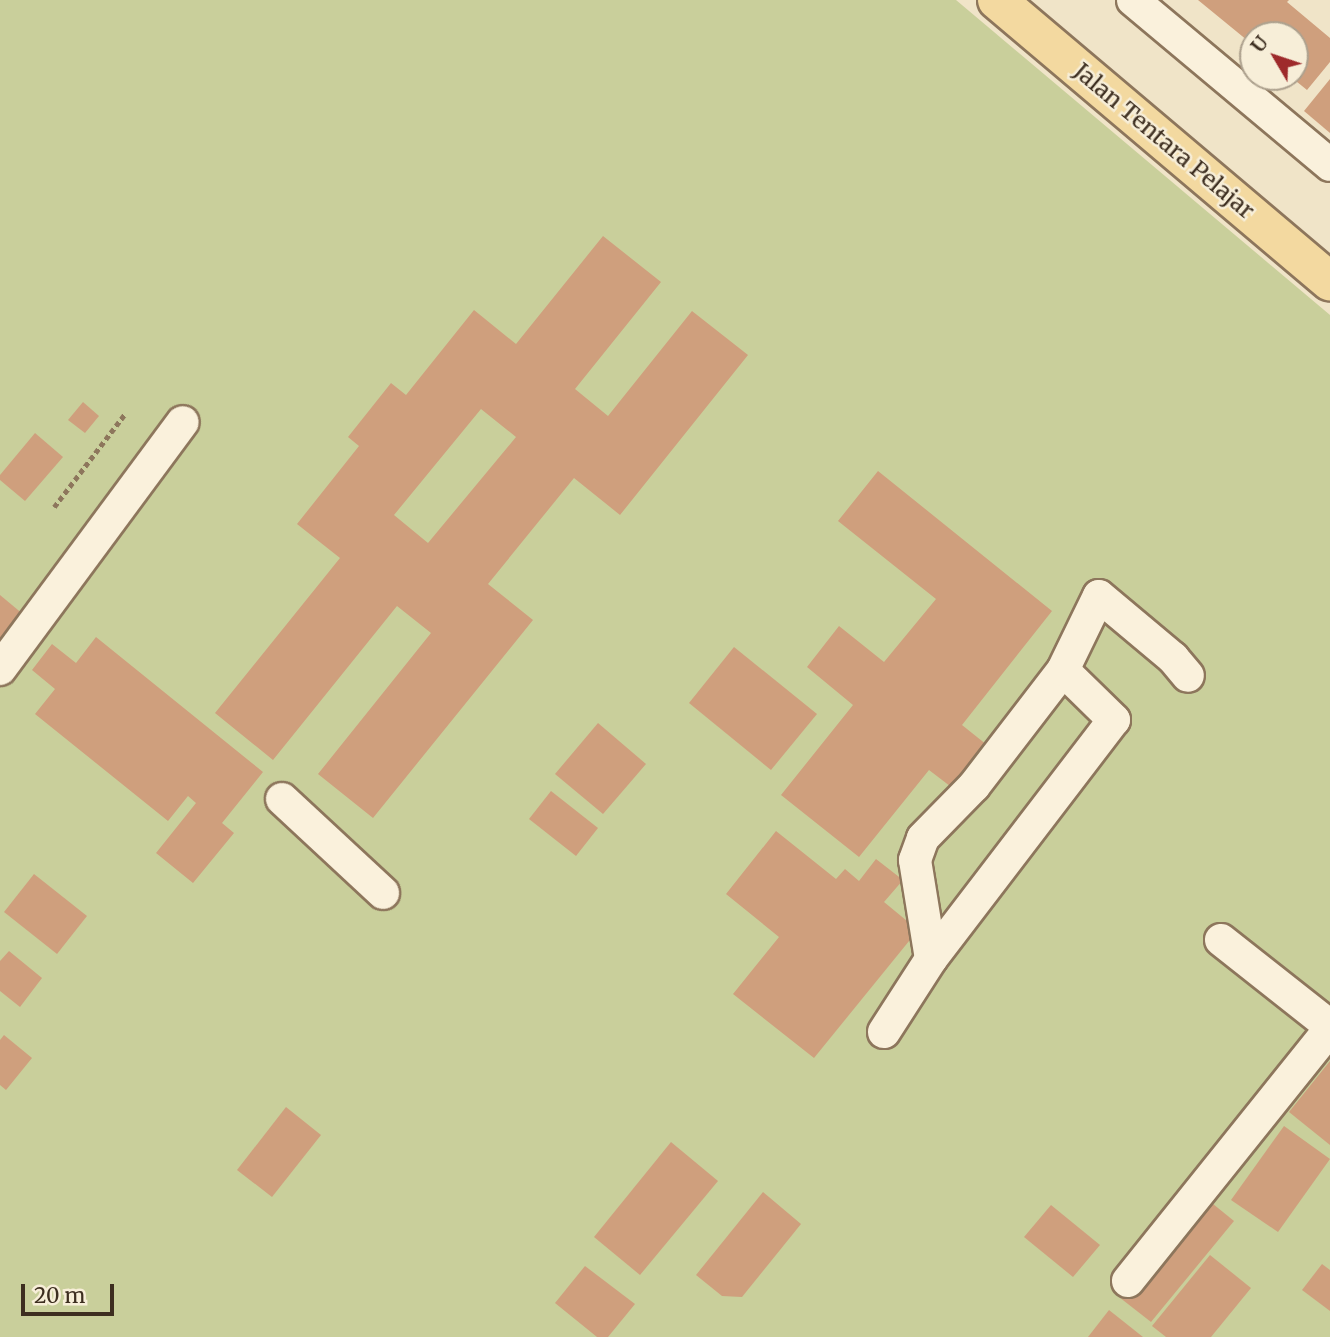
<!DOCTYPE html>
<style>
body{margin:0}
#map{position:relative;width:1330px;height:1337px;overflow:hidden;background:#f0e4c8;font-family:Merriweather,serif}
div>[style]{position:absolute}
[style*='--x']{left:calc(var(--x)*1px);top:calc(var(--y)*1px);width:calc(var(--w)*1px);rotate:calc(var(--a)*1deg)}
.green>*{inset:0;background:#c9cf9b}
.building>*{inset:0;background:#cf9f7d}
.path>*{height:4.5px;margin-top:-2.25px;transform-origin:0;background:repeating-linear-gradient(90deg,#8d765c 0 5px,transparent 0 8.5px)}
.roads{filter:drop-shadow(2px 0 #8d765c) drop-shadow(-2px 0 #8d765c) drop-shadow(0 2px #8d765c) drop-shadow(0 -2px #8d765c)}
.minor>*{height:32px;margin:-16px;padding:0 16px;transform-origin:16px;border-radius:16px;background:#faf1dc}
.major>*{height:38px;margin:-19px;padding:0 19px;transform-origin:19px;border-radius:19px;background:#f3d9a0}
span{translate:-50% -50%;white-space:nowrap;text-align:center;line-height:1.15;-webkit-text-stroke:5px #f7eed8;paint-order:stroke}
.street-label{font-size:23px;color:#3d2e20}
.north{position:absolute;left:1239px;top:21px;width:70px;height:70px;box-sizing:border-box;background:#f7eed8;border:2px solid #ada18e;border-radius:50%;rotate:309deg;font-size:19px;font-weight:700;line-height:28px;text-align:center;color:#3d2e20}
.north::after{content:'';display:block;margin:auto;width:24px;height:32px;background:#9e2a2b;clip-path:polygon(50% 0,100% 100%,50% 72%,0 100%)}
.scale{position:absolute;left:21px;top:1284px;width:93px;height:32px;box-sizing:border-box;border:4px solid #3d2e20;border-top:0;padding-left:9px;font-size:21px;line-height:24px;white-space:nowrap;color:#3d2e20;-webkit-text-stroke:5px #f7eed8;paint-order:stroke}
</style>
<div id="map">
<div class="green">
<div style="clip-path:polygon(0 0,956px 0,1330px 315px,1330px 1337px,0 1337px)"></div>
</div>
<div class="building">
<div style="clip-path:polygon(1198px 0,1289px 0,1287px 2px,1330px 38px,1330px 62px,1307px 90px,1291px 77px,1295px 77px,1295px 35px,1253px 35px,1253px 45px)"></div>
<div style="clip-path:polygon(1330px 79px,1330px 133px,1304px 111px)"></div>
<div style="clip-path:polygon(evenodd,603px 236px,661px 282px,575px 389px,608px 416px,692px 311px,748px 355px,620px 515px,574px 478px,488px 584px,533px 620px,373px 818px,318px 774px,431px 633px,397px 606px,273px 760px,215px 713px,340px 558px,297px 524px,359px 446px,348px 437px,391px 383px,406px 395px,474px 310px,516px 344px,603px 236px,481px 409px,516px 437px,428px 543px,394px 515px,481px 409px)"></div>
<div style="clip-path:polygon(83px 402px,99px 416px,85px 433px,68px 420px)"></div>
<div style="clip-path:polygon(35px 433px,63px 457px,25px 501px,0 480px,0 475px)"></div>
<div style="clip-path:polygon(878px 471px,1052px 611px,962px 725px,997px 753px,963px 796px,929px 770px,859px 857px,781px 795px,853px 705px,807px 667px,839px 626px,884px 662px,936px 599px,838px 521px)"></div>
<div style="clip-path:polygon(0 595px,30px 620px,0 658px)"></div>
<div style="clip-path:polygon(96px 637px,263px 772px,222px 823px,234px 833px,193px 883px,156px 853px,196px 803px,188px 796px,168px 821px,35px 714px,55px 689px,32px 670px,52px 644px,76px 663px)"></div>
<div style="clip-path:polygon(734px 647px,817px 714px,771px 770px,689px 703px)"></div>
<div style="clip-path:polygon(598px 723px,646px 764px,603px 814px,555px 774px)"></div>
<div style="clip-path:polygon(551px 791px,598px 828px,576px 856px,529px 819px)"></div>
<div style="clip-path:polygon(776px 831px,836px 879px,845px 869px,859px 881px,876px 859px,903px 880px,884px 902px,918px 930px,814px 1058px,733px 994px,779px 937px,726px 894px)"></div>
<div style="clip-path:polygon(34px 874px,87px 916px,57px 954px,4px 912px)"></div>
<div style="clip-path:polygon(9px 951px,42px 978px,20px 1007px,0 991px,0 961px)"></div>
<div style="clip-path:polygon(4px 1035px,32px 1058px,6px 1090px,0 1085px,0 1040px)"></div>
<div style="clip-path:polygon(1330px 1061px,1330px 1145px,1289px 1112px)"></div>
<div style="clip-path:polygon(286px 1107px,321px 1135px,272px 1197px,237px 1170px)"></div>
<div style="clip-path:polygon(1284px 1126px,1330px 1159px,1278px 1232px,1231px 1200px)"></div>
<div style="clip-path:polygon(671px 1142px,718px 1181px,640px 1275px,594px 1237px)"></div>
<div style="clip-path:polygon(763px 1192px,801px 1224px,742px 1297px,722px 1296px,696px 1275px)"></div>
<div style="clip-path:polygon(1202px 1195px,1234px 1221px,1151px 1322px,1119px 1297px)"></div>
<div style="clip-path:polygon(1051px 1205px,1100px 1245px,1073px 1277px,1024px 1237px)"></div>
<div style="clip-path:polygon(1210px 1255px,1251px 1288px,1211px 1337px,1166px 1337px,1152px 1326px)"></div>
<div style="clip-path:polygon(1322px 1264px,1330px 1270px,1330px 1311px,1302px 1290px)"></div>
<div style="clip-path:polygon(585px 1266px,635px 1304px,608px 1337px,597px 1337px,555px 1303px)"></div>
<div style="clip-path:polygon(1109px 1310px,1143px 1337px,1088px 1337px)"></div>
</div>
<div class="path">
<div style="--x:54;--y:507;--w:116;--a:-52.7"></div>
</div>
<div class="roads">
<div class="minor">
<div style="--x:1133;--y:0;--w:257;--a:39.9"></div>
<div style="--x:0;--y:669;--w:307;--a:-53.5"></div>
<div style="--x:282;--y:799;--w:138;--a:42.9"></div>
<div style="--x:1221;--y:940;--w:139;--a:38.3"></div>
<div style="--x:931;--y:959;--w:100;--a:-99.2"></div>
<div style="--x:915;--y:860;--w:23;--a:-70"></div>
<div style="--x:923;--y:838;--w:73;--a:-45.6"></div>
<div style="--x:974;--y:786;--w:146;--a:-52.5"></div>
<div style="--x:884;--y:1032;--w:87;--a:-57.2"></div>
<div style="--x:931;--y:959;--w:301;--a:-52.6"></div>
<div style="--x:1114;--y:720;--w:71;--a:-135.6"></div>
<div style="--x:1063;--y:670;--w:82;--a:-64.1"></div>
<div style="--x:1099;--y:596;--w:97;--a:40"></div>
<div style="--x:1173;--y:658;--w:23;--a:50"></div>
<div style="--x:1128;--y:1281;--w:323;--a:-51.3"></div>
</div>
<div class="major">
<div style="--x:997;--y:0;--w:436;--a:40.2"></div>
</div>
</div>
<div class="street-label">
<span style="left:1164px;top:141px;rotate:40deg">Jalan Tentara Pelajar</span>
</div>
<div class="north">U</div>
<div class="scale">20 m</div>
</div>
